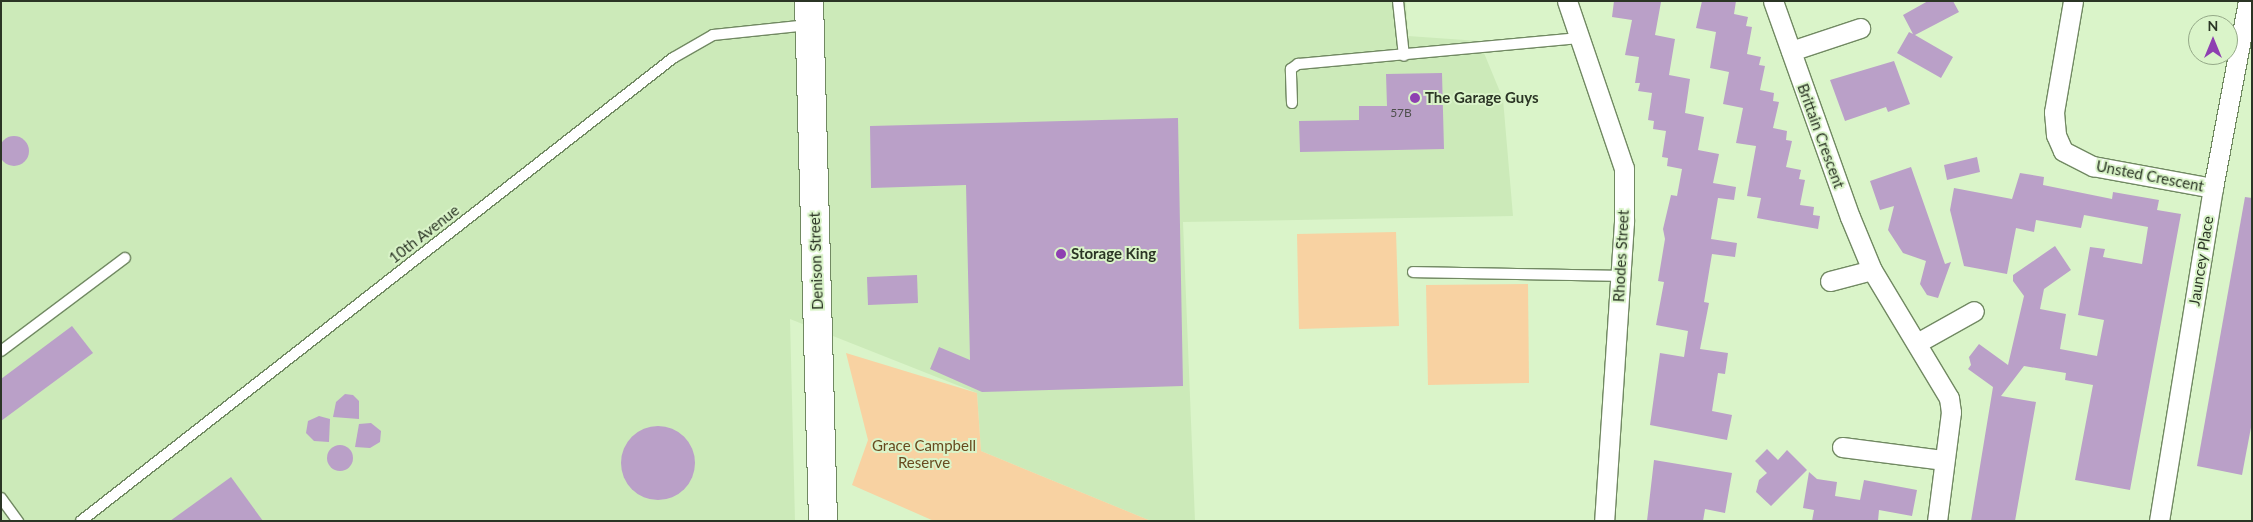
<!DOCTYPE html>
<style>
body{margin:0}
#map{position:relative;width:2253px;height:522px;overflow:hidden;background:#daf4c9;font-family:Lato,sans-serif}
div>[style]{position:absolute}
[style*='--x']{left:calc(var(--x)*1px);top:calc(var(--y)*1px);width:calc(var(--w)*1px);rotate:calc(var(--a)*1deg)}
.built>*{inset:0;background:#cceab9}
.green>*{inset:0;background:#f8d2a2}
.building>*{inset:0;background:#baa0c8}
.round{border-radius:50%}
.roads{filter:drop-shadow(1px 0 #718962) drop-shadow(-1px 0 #718962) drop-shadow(0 1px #718962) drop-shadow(0 -1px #718962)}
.service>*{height:10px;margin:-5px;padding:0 5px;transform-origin:5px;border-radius:5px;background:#fff}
.minor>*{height:19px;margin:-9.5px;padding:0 9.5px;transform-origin:9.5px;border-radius:9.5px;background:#fff}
.primary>*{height:28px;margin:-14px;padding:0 14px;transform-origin:14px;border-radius:14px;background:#fff}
.dots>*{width:14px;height:14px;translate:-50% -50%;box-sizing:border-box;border:2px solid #daf4c9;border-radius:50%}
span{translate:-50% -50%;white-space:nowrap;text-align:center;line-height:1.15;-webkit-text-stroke:4px #daf4c9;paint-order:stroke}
.number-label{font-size:12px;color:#4f504e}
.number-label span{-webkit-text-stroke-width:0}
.poi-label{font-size:15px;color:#2b3525;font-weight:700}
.left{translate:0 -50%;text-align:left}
.street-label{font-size:15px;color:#2b3525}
.park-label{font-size:15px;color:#684a1f}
.frame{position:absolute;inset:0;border:2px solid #2b3525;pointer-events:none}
.north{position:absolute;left:2188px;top:15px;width:50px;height:50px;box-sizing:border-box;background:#daf4c9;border:1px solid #94a887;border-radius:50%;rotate:0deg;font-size:14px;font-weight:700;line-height:20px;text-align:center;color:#2b3525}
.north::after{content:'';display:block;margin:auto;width:18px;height:22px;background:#8e40b1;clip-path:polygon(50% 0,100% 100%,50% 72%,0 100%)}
</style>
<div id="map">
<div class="built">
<div style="clip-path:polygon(1px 1px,1406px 1px,1408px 36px,1479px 41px,1503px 99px,1513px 216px,1183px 222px,1195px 521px,1151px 521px,981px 451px,977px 393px,790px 319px,795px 521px,1px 521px)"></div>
</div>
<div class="green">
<div style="clip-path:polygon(1396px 232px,1399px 326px,1299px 329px,1297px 234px)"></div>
<div style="clip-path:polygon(1528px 284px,1529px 383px,1428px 385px,1426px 285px)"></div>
<div style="clip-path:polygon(846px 353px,977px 393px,981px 451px,1151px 521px,934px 521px,852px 485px,868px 440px)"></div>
</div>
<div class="building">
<div style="clip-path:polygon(1614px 1px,1661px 2px,1655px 35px,1675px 39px,1669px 75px,1690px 79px,1685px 113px,1704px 117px,1698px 150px,1719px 154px,1713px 183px,1736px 187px,1734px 200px,1718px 198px,1711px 239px,1737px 243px,1735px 257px,1712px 254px,1704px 302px,1709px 303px,1700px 349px,1728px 353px,1725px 374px,1718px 373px,1712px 411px,1732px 415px,1727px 440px,1650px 425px,1660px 353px,1684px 357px,1688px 331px,1656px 325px,1664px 282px,1658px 281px,1665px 239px,1663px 229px,1671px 195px,1677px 196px,1682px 169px,1667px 166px,1668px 158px,1662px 157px,1666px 131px,1653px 129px,1654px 121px,1648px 120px,1652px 93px,1638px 91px,1640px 83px,1635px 83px,1639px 57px,1625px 55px,1632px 20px,1612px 17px)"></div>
<div style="clip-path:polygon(1702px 1px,1736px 1px,1734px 14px,1748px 17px,1746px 26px,1752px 27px,1747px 54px,1761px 57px,1759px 65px,1765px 66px,1760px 90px,1774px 93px,1773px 101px,1779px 102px,1773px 128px,1787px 131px,1786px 140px,1792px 141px,1786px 167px,1801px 170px,1799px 179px,1805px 180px,1800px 205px,1814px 207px,1813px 215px,1820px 216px,1818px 229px,1757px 218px,1761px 198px,1747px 196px,1756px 146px,1736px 143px,1743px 108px,1723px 104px,1729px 72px,1710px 68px,1716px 32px,1696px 28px)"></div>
<div style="clip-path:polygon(1928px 1px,1953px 1px,1959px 12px,1915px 35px,1953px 57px,1941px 78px,1897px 53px,1909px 32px,1913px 34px,1903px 15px)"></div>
<div style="clip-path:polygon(1894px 61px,1910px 104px,1888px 112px,1886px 107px,1845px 121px,1830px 80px)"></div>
<div style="clip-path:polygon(1442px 73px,1444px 149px,1300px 152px,1299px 121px,1359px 120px,1359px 106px,1387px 106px,1386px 74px)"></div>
<div style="clip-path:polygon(1178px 118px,1183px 386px,982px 392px,930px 369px,939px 347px,970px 360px,966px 185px,871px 188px,870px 126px)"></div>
<div class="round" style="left:-1px;top:136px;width:30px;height:30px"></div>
<div style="clip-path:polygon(1977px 157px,1980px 172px,1947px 180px,1944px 165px)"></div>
<div style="clip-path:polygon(1911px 167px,1945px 264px,1951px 262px,1938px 298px,1927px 295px,1920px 284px,1926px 261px,1903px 253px,1888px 230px,1894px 206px,1880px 210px,1870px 181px)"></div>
<div style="clip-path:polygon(2020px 173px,2044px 177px,2043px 185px,2112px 199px,2113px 192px,2159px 200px,2157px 210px,2181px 214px,2130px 490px,2075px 480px,2093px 385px,2065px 380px,2066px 373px,2024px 366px,2001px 396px,2036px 402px,2015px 521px,1971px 521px,1993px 387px,1968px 369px,1971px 365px,1969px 357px,1979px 344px,2008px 365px,2024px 296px,2013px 281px,2013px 275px,2055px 246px,2071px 270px,2044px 289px,2040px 309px,2066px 314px,2060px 349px,2097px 356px,2104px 320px,2078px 315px,2090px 247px,2105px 249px,2103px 257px,2142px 264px,2148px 227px,2084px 215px,2081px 228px,2036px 220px,2034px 232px,2016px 228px,2007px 274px,1964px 266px,1950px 210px,1954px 188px,2012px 199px)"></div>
<div style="clip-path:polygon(2245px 197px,2252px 198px,2252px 422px,2242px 475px,2197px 466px)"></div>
<div style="clip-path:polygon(917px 275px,918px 303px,868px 305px,867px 277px)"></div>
<div style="clip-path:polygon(72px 326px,93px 353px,1px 421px,1px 379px)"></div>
<div style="clip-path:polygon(345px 394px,353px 395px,359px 401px,359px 419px,333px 417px,336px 402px)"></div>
<div style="clip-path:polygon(319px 416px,330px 419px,329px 442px,314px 441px,306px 433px,308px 421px)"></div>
<div style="clip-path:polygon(371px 423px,381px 431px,380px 442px,370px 448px,355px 447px,359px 424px)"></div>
<div class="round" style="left:621px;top:426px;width:74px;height:74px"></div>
<div class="round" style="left:327px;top:445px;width:26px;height:26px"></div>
<div style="clip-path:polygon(1767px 449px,1778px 460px,1787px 450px,1807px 470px,1771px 506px,1756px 492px,1759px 480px,1767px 473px,1755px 461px)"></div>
<div style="clip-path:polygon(1654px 460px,1732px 473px,1725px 513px,1705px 509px,1703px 521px,1647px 521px)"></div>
<div style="clip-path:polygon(1809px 472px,1817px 479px,1837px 482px,1835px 496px,1860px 500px,1864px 480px,1917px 490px,1912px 516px,1879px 510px,1878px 521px,1812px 521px,1814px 510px,1803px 508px)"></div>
<div style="clip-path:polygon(231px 477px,263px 521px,170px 521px)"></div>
</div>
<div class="roads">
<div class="service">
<div style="--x:1398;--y:1;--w:55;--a:83.8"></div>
<div style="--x:1292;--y:103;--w:34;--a:-92"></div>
<div style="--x:1291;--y:69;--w:9;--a:-36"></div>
<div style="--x:1298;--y:64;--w:283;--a:-5.3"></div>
<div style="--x:1413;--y:272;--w:208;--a:1.1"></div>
<div style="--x:1;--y:351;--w:155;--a:-36.9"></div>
<div style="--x:1;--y:498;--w:29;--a:54"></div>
<div style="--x:81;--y:521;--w:752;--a:-38.03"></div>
<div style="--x:673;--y:58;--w:46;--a:-29.9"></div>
<div style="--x:713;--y:35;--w:96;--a:-6"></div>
</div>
<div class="minor">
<div style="--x:1567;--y:1;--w:176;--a:71.2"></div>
<div style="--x:1624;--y:168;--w:54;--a:90"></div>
<div style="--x:1624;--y:222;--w:300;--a:93.8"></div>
<div style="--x:1773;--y:1;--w:229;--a:70.4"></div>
<div style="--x:1850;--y:217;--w:57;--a:67.5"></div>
<div style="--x:1872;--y:270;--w:149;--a:59"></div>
<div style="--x:1949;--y:398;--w:14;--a:82"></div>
<div style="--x:1951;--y:412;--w:110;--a:97.3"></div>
<div style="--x:2073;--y:1;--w:113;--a:99.7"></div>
<div style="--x:2054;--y:112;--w:23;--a:85"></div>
<div style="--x:2056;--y:135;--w:17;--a:66"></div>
<div style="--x:2063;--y:151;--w:34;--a:27"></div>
<div style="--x:2093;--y:166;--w:122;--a:10.4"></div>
<div style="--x:1791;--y:51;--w:73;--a:-18.4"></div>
<div style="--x:1830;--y:281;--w:43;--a:-14.7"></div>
<div style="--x:1917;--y:343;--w:65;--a:-29.3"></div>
<div style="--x:1842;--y:447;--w:103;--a:7.3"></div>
<div style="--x:2159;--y:521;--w:337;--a:-80.8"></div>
<div style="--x:2213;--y:188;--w:190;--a:-79.4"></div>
</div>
<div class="primary">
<div style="--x:809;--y:1;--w:520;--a:88.46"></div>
</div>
</div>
<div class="dots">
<div style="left:1415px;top:98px;background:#8e40b1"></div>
<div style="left:1061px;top:254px;background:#8e40b1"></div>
</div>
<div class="number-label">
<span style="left:1401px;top:113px">57B</span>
</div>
<div class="poi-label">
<span class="left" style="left:1425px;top:98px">The Garage Guys</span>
<span class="left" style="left:1071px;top:254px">Storage King</span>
</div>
<div class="street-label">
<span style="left:1821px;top:136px;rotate:70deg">Brittain Crescent</span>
<span style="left:2150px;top:176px;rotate:11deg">Unsted Crescent</span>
<span style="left:424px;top:234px;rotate:-38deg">10th Avenue</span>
<span style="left:1621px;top:256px;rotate:-87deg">Rhodes Street</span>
<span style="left:816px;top:261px;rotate:-92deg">Denison Street</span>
<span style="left:2201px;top:261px;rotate:-81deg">Jauncey Place</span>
</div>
<div class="park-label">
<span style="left:924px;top:454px">Grace Campbell<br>Reserve</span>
</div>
<div class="frame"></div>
<div class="north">N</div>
</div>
